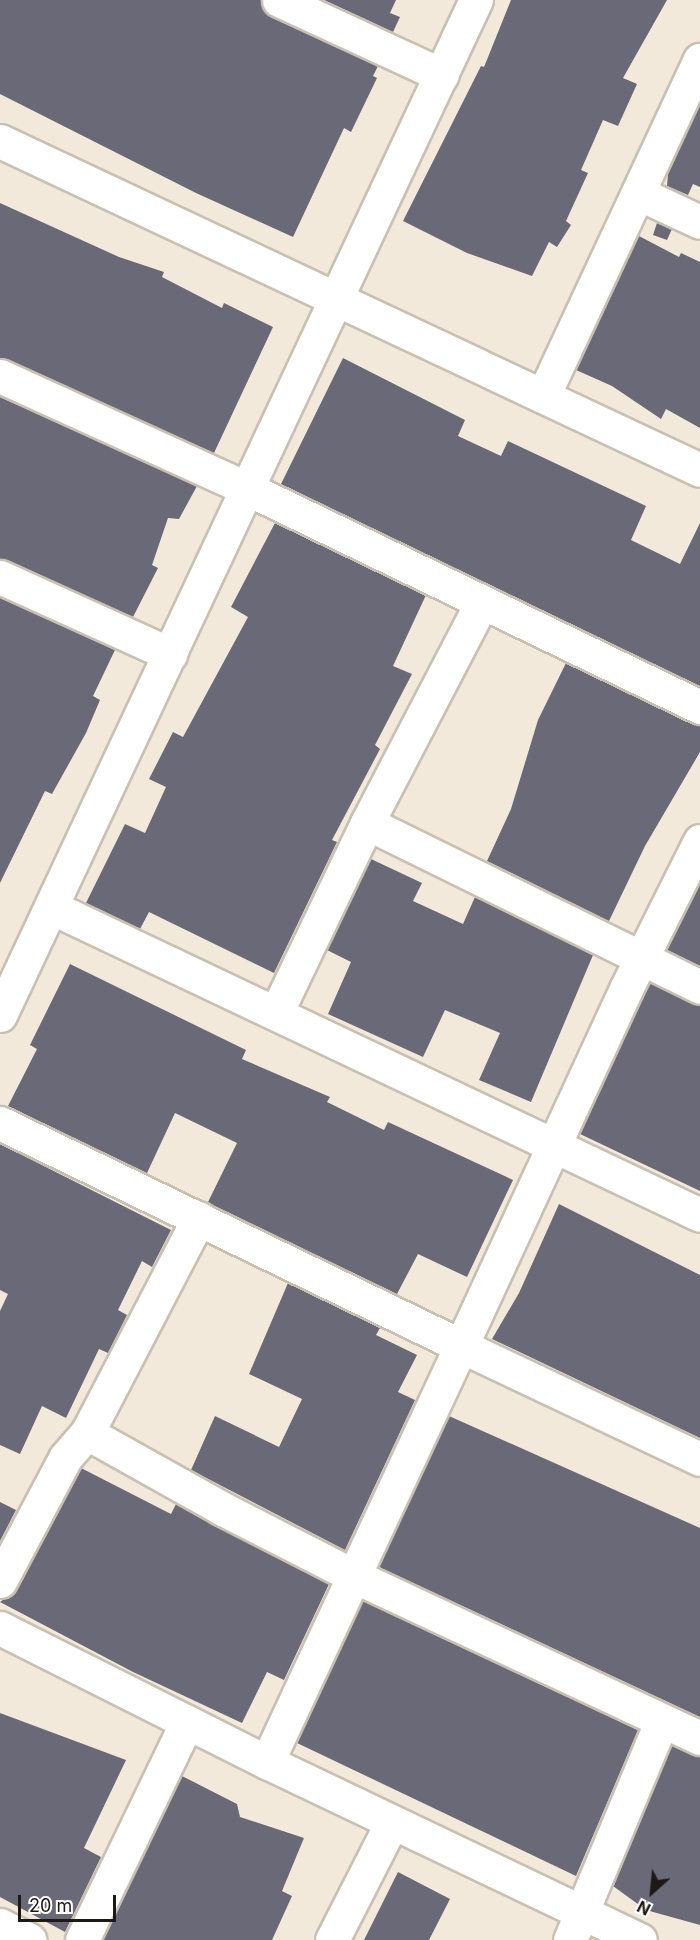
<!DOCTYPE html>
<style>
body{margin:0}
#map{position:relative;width:700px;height:1940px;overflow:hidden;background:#f3e9db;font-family:Inter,sans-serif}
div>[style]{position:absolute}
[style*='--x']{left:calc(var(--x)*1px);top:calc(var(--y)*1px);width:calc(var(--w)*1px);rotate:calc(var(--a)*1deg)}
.building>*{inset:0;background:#6a6977}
.roads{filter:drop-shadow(2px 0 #c9c0b2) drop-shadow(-2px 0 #c9c0b2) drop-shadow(0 2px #c9c0b2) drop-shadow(0 -2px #c9c0b2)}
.minor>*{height:33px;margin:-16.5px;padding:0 16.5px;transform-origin:16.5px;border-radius:16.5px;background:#fff}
.tertiary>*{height:33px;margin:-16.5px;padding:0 16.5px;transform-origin:16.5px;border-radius:16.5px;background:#fff}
span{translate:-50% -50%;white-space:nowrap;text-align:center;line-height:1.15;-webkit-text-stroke:6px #fff;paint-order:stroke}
.north{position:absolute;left:622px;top:1862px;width:60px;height:60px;-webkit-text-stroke:4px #fff;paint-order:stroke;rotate:207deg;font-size:16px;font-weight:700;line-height:24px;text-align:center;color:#1d1a15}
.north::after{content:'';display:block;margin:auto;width:21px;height:27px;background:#1d1a15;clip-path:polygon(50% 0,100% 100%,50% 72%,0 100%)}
.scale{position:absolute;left:18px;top:1895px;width:98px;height:27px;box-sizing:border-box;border:3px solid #1d1a15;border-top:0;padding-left:8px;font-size:18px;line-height:21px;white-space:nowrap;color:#1d1a15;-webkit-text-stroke:4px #fff;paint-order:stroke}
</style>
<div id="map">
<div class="building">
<div style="clip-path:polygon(0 0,261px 0,271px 17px,378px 66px,373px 76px,377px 78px,351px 132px,344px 128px,293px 237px,196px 193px,0 94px)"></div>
<div style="clip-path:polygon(324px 0,396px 0,390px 13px,400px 17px,393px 32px)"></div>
<div style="clip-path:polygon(511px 0,667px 0,623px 78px,637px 84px,618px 126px,603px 120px,581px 170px,588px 173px,566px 221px,571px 225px,557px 247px,549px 242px,532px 276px,467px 253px,403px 221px,481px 66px,484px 67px)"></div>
<div style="clip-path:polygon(700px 104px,700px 187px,693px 184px,688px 195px,667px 186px,668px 174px)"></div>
<div style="clip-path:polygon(0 203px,119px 257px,164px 272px,162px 277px,222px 308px,224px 303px,273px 327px,214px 453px,0 358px)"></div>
<div style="clip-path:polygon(657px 223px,672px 229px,667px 240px,653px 235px)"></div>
<div style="clip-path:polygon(639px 236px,679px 257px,681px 253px,700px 262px,700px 428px,666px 409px,661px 419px,612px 386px,576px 370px)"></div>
<div style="clip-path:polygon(343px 358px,465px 420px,458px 436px,501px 456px,508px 441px,646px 506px,631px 540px,680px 564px,700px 523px,700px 686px,281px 484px)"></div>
<div style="clip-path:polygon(0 397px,197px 486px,179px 519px,168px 518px,152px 565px,158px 568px,133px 617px,0 559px)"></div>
<div style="clip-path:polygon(275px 523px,426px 595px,393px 666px,412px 674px,375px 745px,380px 749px,332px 840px,337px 842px,274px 973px,149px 912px,140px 929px,86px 903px,125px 824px,145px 833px,166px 787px,149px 779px,173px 732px,183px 737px,248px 617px,231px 607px)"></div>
<div style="clip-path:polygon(0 598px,115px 650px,93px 696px,100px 700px,86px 733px,52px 794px,45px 791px,0 883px)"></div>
<div style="clip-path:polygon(566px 663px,700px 726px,700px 752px,645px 846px,609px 921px,487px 861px,511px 809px,538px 720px)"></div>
<div style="clip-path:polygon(371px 859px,422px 883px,413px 901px,463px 924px,475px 897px,593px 955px,531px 1102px,479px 1080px,500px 1033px,445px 1010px,423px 1057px,328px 1014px,351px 962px,327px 950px)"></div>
<div style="clip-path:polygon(700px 883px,700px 966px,667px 950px)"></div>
<div style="clip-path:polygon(70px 964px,246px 1050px,242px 1059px,330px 1097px,327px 1102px,384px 1130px,388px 1122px,513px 1180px,467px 1277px,418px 1254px,397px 1294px,211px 1204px,208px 1202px,237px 1143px,175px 1113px,147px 1173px,8px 1106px,37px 1049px,30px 1045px)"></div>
<div style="clip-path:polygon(650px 983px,700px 1006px,700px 1191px,580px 1134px)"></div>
<div style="clip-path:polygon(0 1144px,171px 1230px,152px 1267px,142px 1261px,118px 1310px,127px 1315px,108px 1353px,99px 1349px,66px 1418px,42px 1406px,20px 1454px,0 1445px,0 1311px,8px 1294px,0 1290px)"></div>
<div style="clip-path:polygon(559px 1204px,700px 1275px,700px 1438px,492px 1339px,519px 1293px)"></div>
<div style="clip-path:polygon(288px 1283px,380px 1328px,376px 1335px,417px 1355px,398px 1392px,415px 1400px,345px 1550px,191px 1470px,215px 1416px,279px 1447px,302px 1399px,249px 1374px)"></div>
<div style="clip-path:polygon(449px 1416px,700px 1528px,700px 1717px,379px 1567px)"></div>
<div style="clip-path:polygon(81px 1468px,171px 1514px,176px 1504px,329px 1584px,284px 1680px,267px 1672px,242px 1723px,133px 1672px,0 1602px,17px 1590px)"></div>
<div style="clip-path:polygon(0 1502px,16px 1510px,0 1541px)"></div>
<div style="clip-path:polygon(363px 1601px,638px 1730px,576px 1876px,297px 1743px)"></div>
<div style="clip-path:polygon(0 1713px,126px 1760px,84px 1848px,101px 1857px,65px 1932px,0 1897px)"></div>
<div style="clip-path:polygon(672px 1745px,700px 1756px,700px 1925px,646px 1910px,613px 1886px)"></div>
<div style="clip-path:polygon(182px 1776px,237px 1804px,240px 1817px,304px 1838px,282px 1891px,292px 1896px,272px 1940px,103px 1940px)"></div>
<div style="clip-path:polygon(398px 1872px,450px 1899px,429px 1940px,364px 1940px)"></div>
</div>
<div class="roads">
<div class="minor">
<div style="--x:279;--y:0;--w:179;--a:24.8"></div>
<div style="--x:0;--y:141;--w:773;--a:25.17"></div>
<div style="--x:638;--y:193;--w:68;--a:25.1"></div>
<div style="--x:0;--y:376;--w:270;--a:24.5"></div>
<div style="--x:246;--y:488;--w:504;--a:25.75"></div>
<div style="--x:543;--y:396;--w:371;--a:-65"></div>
<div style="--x:0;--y:577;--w:187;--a:24.4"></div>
<div style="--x:367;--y:823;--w:371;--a:26.2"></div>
<div style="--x:700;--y:841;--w:165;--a:116.6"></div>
<div style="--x:626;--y:989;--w:393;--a:114.8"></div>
<div style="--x:461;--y:1346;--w:264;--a:25.3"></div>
<div style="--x:53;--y:908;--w:716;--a:25.38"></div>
<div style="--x:276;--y:1013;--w:211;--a:-64.4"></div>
<div style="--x:367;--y:823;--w:247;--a:-62.5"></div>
<div style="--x:0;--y:1123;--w:512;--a:25.81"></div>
<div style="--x:461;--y:1346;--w:459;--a:115"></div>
<div style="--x:87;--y:1433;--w:154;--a:29.2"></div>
<div style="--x:221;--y:1508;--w:149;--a:27.1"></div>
<div style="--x:354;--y:1576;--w:382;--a:25.1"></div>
<div style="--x:0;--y:1581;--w:139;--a:-62.1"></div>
<div style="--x:65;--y:1458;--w:33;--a:-49"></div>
<div style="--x:87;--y:1433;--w:242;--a:-62.5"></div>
<div style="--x:0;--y:1628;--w:299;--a:26.7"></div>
<div style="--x:267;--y:1762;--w:413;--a:25.5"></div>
<div style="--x:0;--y:1925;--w:33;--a:27"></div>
<div style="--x:82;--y:1940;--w:242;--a:-64.3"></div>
<div style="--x:332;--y:1940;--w:132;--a:-63"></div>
<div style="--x:570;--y:1940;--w:238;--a:-67.3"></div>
</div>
<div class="tertiary">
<div style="--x:0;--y:1015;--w:1121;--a:-64.88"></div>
</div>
</div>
<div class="north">N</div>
<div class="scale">20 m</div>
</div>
